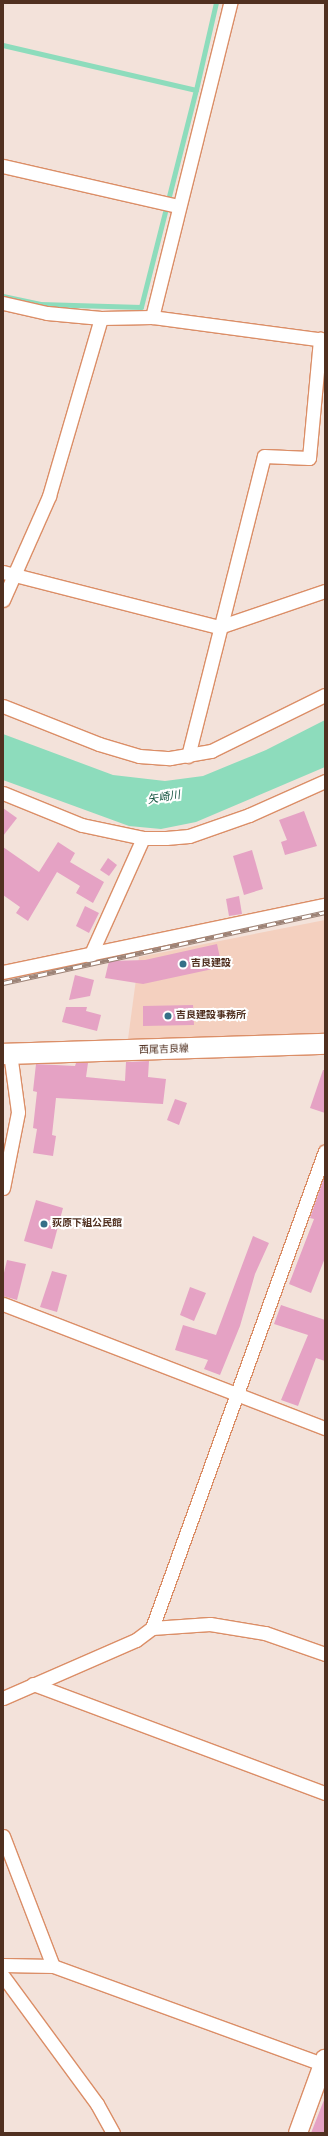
<!DOCTYPE html>
<meta charset="utf-8">
<style>
body{margin:0}
#map{position:relative;width:328px;height:2136px;overflow:hidden;background:#f3e2da;font-family:"Fira Sans Condensed","Noto Sans JP",sans-serif}
div>[style]{position:absolute}
[style*='--x']{left:calc(var(--x)*1px);top:calc(var(--y)*1px);width:calc(var(--w)*1px);rotate:calc(var(--a)*1deg)}
.built>*{inset:0;background:#f4d0bf}
.water>*{inset:0;background:#8ddcbc}
.stream>*{height:4.5px;margin:-2.25px;padding:0 2.25px;transform-origin:2.25px;border-radius:2.25px;background:#8ddcbc}
.building>*{inset:0;background:#e5a2c4}
.roads{filter:drop-shadow(1px 0 #db8e67) drop-shadow(-1px 0 #db8e67) drop-shadow(0 1px #db8e67) drop-shadow(0 -1px #db8e67)}
.street>*{height:13px;margin:-6.5px;padding:0 6.5px;transform-origin:6.5px;border-radius:6.5px;background:#fff}
.secondary>*{height:18px;margin:-9px;padding:0 9px;transform-origin:9px;border-radius:9px;background:#fff}
.primary>*{height:20px;margin:-10px;padding:0 10px;transform-origin:10px;border-radius:10px;background:#fff}
.rail>*{height:4.5px;margin-top:-2.25px;transform-origin:0;background:repeating-linear-gradient(90deg,#fff 0 9px,#9c8377 0 18px);box-sizing:border-box;border-block:1px solid #9c8377}
.dots>*{width:11px;height:11px;translate:-50% -50%;box-sizing:border-box;border:2px solid #fff;border-radius:50%}
span{translate:-50% -50%;white-space:nowrap;text-align:center;line-height:1.15;-webkit-text-stroke:4px #fff;paint-order:stroke}
.poi-label{font-size:10px;color:#503020;font-weight:700}
.left{translate:0 -50%;text-align:left}
.street-label{font-size:10px;color:#503020}
.water-label{font-size:11px;color:#155440;font-style:italic}
.frame{position:absolute;inset:0;border:4px solid #503020;pointer-events:none}
</style>
<div id="map">
<div class="built">
<div style="clip-path:polygon(325px 920px,325px 1035px,128px 1039px,139px 957px)"></div>
</div>
<div class="water">
<div style="clip-path:polygon(325px 720px,325px 767px,196px 822px,161px 829px,129px 826px,3px 780px,3px 734px,113px 775px,165px 781px,203px 776px,266px 750px)"></div>
</div>
<div class="stream">
<div style="--x:3;--y:45;--w:198;--a:13.1"></div>
<div style="--x:196;--y:90;--w:89;--a:-77.1"></div>
<div style="--x:3;--y:296;--w:38;--a:12"></div>
<div style="--x:40;--y:304;--w:101;--a:1.7"></div>
<div style="--x:141;--y:307;--w:224;--a:-75.8"></div>
</div>
<div class="building">
<div style="clip-path:polygon(3px 808px,17px 818px,3px 836px)"></div>
<div style="clip-path:polygon(304px 811px,317px 846px,285px 855px,281px 842px,287px 840px,279px 820px)"></div>
<div style="clip-path:polygon(58px 842px,75px 853px,70px 862px,104px 882px,93px 903px,76px 893px,80px 886px,57px 872px,28px 921px,16px 913px,20px 907px,3px 895px,3px 847px,39px 872px)"></div>
<div style="clip-path:polygon(252px 850px,263px 889px,244px 895px,233px 856px)"></div>
<div style="clip-path:polygon(108px 858px,117px 865px,109px 876px,100px 870px)"></div>
<div style="clip-path:polygon(239px 896px,242px 914px,229px 916px,226px 899px)"></div>
<div style="clip-path:polygon(85px 906px,99px 913px,89px 933px,76px 926px)"></div>
<div style="clip-path:polygon(217px 944px,222px 967px,143px 984px,105px 978px,109px 961px,145px 960px)"></div>
<div style="clip-path:polygon(75px 975px,94px 980px,90px 996px,69px 1000px)"></div>
<div style="clip-path:polygon(193px 1005px,194px 1025px,143px 1026px,143px 1006px)"></div>
<div style="clip-path:polygon(66px 1007px,87px 1007px,86px 1011px,101px 1015px,97px 1031px,62px 1022px)"></div>
<div style="clip-path:polygon(149px 1061px,148px 1077px,166px 1079px,163px 1104px,56px 1098px,52px 1135px,56px 1136px,53px 1156px,33px 1153px,37px 1129px,33px 1128px,37px 1092px,33px 1091px,36px 1064px,75px 1066px,76px 1063px,88px 1063px,86px 1077px,125px 1081px,126px 1062px)"></div>
<div style="clip-path:polygon(323px 1070px,325px 1070px,325px 1113px,310px 1108px)"></div>
<div style="clip-path:polygon(175px 1099px,187px 1103px,179px 1125px,167px 1120px)"></div>
<div style="clip-path:polygon(324px 1178px,325px 1258px,311px 1293px,289px 1284px,314px 1219px,310px 1218px)"></div>
<div style="clip-path:polygon(36px 1200px,63px 1208px,52px 1249px,24px 1241px)"></div>
<div style="clip-path:polygon(253px 1236px,269px 1243px,255px 1274px,240px 1326px,220px 1375px,204px 1369px,208px 1360px,175px 1350px,183px 1325px,216px 1335px)"></div>
<div style="clip-path:polygon(7px 1260px,26px 1264px,17px 1300px,3px 1296px,3px 1277px)"></div>
<div style="clip-path:polygon(52px 1271px,67px 1275px,57px 1312px,40px 1307px)"></div>
<div style="clip-path:polygon(190px 1287px,206px 1293px,194px 1321px,180px 1315px)"></div>
<div style="clip-path:polygon(281px 1305px,325px 1320px,325px 1361px,316px 1358px,298px 1406px,281px 1400px,308px 1335px,274px 1324px)"></div>
<div style="clip-path:polygon(324px 2100px,325px 2133px,311px 2133px)"></div>
</div>
<div class="roads">
<div class="street">
<div style="--x:3;--y:166;--w:180;--a:12.9"></div>
<div style="--x:3;--y:303;--w:45;--a:12.8"></div>
<div style="--x:47;--y:313;--w:54;--a:5.3"></div>
<div style="--x:101;--y:318;--w:51;--a:-1.1"></div>
<div style="--x:152;--y:317;--w:324;--a:-76"></div>
<div style="--x:152;--y:317;--w:175;--a:7.6"></div>
<div style="--x:3;--y:572;--w:223;--a:14.3"></div>
<div style="--x:219;--y:627;--w:112;--a:-18.8"></div>
<div style="--x:3;--y:600;--w:114;--a:-66.1"></div>
<div style="--x:49;--y:496;--w:185;--a:-73.7"></div>
<div style="--x:3;--y:706;--w:103;--a:21.6"></div>
<div style="--x:99;--y:744;--w:42;--a:16.7"></div>
<div style="--x:139;--y:756;--w:31;--a:4"></div>
<div style="--x:170;--y:758;--w:42;--a:-9.7"></div>
<div style="--x:211;--y:751;--w:127;--a:-26.2"></div>
<div style="--x:188;--y:756;--w:309;--a:-75.8"></div>
<div style="--x:264;--y:456;--w:45;--a:2.5"></div>
<div style="--x:309;--y:458;--w:120;--a:-84.7"></div>
<div style="--x:3;--y:793;--w:85;--a:22.1"></div>
<div style="--x:82;--y:825;--w:62;--a:12"></div>
<div style="--x:143;--y:838;--w:23;--a:0"></div>
<div style="--x:166;--y:838;--w:23;--a:-5"></div>
<div style="--x:189;--y:836;--w:64;--a:-19.3"></div>
<div style="--x:249;--y:815;--w:83;--a:-24.1"></div>
<div style="--x:90;--y:956;--w:129;--a:-65.8"></div>
<div style="--x:3;--y:972;--w:329;--a:-11.8"></div>
<div style="--x:3;--y:1188;--w:77;--a:-78.8"></div>
<div style="--x:18;--y:1112;--w:60;--a:-97.7"></div>
<div style="--x:3;--y:1304;--w:345;--a:21.1"></div>
<div style="--x:152;--y:1628;--w:507;--a:-70.07"></div>
<div style="--x:33;--y:1684;--w:312;--a:20.5"></div>
<div style="--x:3;--y:1698;--w:145;--a:-23.6"></div>
<div style="--x:136;--y:1640;--w:20;--a:-37"></div>
<div style="--x:152;--y:1628;--w:58;--a:-3.9"></div>
<div style="--x:210;--y:1624;--w:56;--a:9.3"></div>
<div style="--x:265;--y:1633;--w:64;--a:19.3"></div>
<div style="--x:3;--y:1836;--w:139;--a:69"></div>
<div style="--x:3;--y:1965;--w:50;--a:1.1"></div>
<div style="--x:53;--y:1966;--w:289;--a:20"></div>
<div style="--x:3;--y:1976;--w:159;--a:53.7"></div>
<div style="--x:97;--y:2104;--w:33;--a:61"></div>
</div>
<div class="secondary">
<div style="--x:298;--y:2133;--w:79;--a:-70"></div>
</div>
<div class="primary">
<div style="--x:3;--y:1054;--w:322;--a:-1.8"></div>
</div>
</div>
<div class="rail">
<div style="--x:3;--y:983;--w:330;--a:-12.4"></div>
</div>
<div class="dots">
<div style="left:183px;top:964px;background:#357088"></div>
<div style="left:168px;top:1016px;background:#357088"></div>
<div style="left:44px;top:1224px;background:#357088"></div>
</div>
<div class="poi-label">
<span class="left" style="left:191px;top:964px">吉良建設</span>
<span class="left" style="left:176px;top:1016px">吉良建設事務所</span>
<span class="left" style="left:52px;top:1224px">荻原下組公民館</span>
</div>
<div class="street-label">
<span style="left:164px;top:1050px;rotate:-2deg">西尾吉良線</span>
</div>
<div class="water-label">
<span style="left:164px;top:798px;rotate:-9deg">矢崎川</span>
</div>
<div class="frame"></div>
</div>
